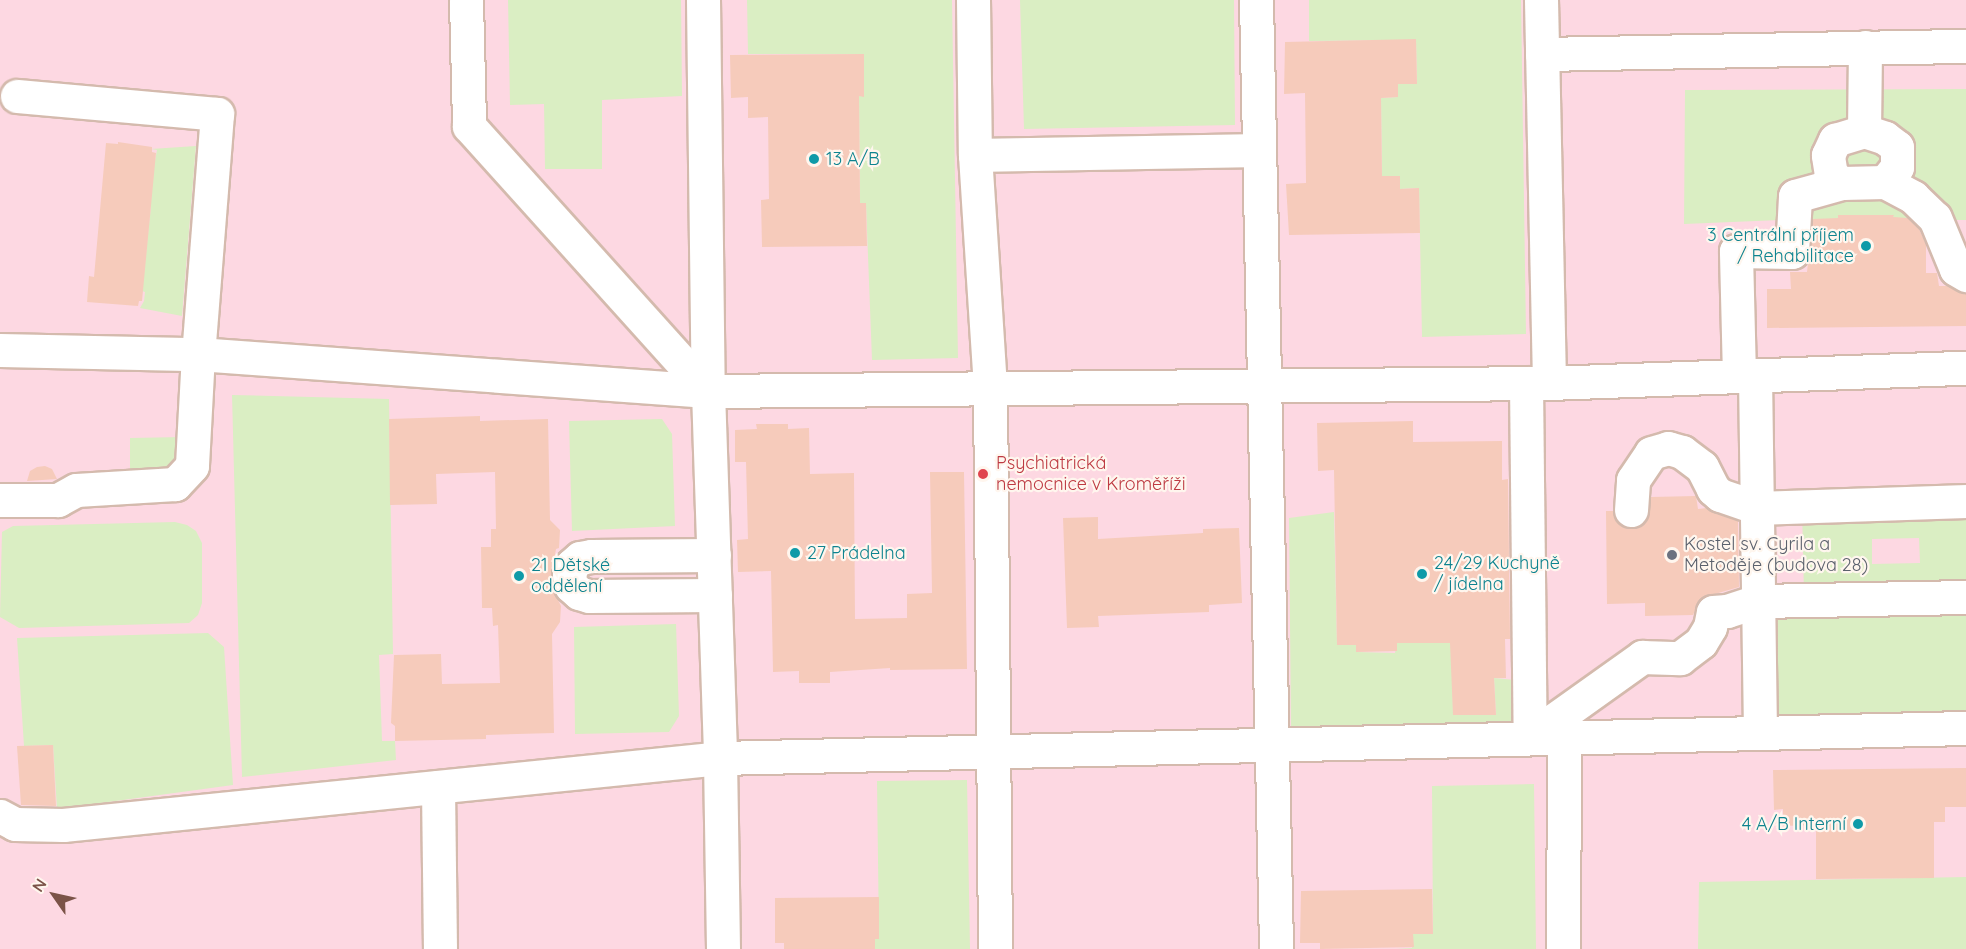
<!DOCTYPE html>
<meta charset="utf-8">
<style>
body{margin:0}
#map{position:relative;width:1966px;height:949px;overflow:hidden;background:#fef2e6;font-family:Quicksand,sans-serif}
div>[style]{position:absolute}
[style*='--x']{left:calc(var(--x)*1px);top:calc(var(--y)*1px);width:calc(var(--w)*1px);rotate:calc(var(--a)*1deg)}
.medical>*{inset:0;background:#fdd8e2}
.green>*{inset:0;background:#daeec3}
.building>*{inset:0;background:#f6cbbb}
.roads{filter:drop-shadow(2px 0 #d4baad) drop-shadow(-2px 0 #d4baad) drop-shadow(0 2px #d4baad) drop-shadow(0 -2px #d4baad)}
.minor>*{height:33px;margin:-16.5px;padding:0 16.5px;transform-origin:16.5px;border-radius:16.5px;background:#fff}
.dots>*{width:16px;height:16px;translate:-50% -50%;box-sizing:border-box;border:3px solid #fff6ee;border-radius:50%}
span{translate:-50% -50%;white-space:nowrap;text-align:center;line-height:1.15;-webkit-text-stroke:4.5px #fff6ee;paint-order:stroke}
.culture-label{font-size:18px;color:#0d838f}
.left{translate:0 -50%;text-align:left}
.right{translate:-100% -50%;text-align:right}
.health-label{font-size:18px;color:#be3a42}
.worship-label{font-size:18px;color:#5b616d}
.north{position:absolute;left:24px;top:865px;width:60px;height:60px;-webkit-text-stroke:4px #fff6ee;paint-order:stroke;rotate:304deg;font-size:16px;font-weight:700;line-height:24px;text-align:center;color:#7b5348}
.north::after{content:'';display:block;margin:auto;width:21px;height:27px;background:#7b5348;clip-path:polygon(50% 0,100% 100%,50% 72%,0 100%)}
</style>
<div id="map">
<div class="medical">
<div style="clip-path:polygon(0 0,1966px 0,1966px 949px,0 949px)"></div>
</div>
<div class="green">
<div style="clip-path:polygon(508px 0,681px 0,682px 96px,602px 100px,602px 169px,545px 169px,544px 104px,510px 105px)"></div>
<div style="clip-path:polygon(747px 0,952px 0,958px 358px,872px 360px,866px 204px,860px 203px,859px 96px,864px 96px,864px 54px,748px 54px)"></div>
<div style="clip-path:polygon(1020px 0,1234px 0,1235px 125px,1024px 129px)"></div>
<div style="clip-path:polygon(1309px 0,1521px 0,1526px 334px,1422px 337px,1419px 188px,1400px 189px,1399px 176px,1382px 176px,1381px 98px,1398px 97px,1398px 84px,1417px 84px,1416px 40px,1309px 41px)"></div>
<div style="clip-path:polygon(1966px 89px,1966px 220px,1806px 219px,1684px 224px,1685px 90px)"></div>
<div style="clip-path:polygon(196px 146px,182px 316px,140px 308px,144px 301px,145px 292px,142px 291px,151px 206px,147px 205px,157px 150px,151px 149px)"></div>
<div style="clip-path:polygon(232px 395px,389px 399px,393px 654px,379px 655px,382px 741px,395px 741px,396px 760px,242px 777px)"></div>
<div style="clip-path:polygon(662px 419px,672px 434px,675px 526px,572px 531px,569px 421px)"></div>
<div style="clip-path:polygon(183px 437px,184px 477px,130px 477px,130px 438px)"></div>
<div style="clip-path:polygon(evenodd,1966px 503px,1966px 593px,1804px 595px,1802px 508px,1966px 503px,1919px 538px,1920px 563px,1872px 564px,1872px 539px,1919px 538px)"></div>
<div style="clip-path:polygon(1334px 512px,1337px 645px,1356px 645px,1357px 652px,1395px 653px,1397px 643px,1416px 643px,1417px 609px,1452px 609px,1453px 715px,1496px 715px,1494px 678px,1515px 680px,1517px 716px,1511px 724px,1291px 732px,1289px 518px)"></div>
<div style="clip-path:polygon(175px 522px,187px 525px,196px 531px,202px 543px,202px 603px,198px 615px,189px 623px,19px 628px,0 617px,2px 532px,13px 526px)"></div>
<div style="clip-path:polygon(1966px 600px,1966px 714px,1766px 722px,1763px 605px)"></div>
<div style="clip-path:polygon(676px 624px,679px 716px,669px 732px,575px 734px,574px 627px)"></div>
<div style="clip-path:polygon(208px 633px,224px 647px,233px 785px,57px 809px,53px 745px,24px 746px,17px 638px)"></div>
<div style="clip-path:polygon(967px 780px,970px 949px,875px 949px,875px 939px,879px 939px,877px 781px)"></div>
<div style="clip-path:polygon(1534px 784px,1536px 949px,1396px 949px,1412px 948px,1413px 934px,1433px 934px,1432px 786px)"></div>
<div style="clip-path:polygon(1966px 877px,1966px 949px,1698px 949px,1699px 882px)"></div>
</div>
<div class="building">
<div style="clip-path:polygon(1416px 39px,1417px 84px,1398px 84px,1398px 97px,1381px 98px,1382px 176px,1400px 176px,1400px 189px,1419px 188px,1420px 233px,1289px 235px,1286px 184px,1306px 183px,1305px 93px,1284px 94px,1285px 42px)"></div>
<div style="clip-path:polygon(864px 54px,864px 97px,859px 96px,860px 203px,866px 203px,867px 246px,762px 247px,761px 200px,769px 199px,768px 117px,748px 118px,748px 97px,731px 98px,730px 55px)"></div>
<div style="clip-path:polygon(118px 142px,152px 147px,152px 152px,156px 153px,142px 301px,139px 301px,138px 306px,87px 302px,89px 276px,94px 277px,106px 143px,118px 144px)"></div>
<div style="clip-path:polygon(1838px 215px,1894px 215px,1893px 217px,1908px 218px,1919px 229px,1926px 244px,1926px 273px,1937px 273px,1939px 286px,1948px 286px,1966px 294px,1966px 326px,1767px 328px,1767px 289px,1791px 289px,1790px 272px,1807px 272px,1813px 219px,1838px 218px)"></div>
<div style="clip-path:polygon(480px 416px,480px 421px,548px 419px,550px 520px,560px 530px,559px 548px,556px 549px,551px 578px,553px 590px,561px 606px,560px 622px,552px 634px,554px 733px,486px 735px,486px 739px,395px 741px,395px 726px,391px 723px,394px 655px,441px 654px,442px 684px,500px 683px,498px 625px,493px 626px,492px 608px,482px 608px,481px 547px,491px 547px,491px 529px,496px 529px,495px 472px,436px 474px,437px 504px,390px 505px,389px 419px)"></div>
<div style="clip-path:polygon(1413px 421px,1413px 442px,1502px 441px,1502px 480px,1508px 479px,1510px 639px,1505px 639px,1506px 678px,1494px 678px,1496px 715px,1453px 715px,1450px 643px,1397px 643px,1397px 651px,1356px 652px,1356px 645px,1337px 645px,1334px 470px,1318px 471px,1317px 423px)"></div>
<div style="clip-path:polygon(756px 424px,788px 424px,788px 429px,809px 428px,810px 474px,854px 473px,855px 619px,907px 618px,907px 594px,932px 593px,930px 472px,964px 472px,967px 669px,890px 670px,890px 668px,830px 672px,830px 683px,799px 683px,799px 671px,773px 672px,771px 571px,738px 572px,737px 540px,748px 539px,746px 462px,735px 462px,735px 430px,757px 429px)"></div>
<div style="clip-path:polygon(45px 466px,52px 469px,57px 479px,27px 481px,30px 471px,37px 467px)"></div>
<div style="clip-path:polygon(1696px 496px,1698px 509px,1707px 508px,1738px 521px,1739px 587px,1701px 598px,1693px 615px,1645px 616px,1645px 603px,1607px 604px,1606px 511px,1613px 511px,1620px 525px,1630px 529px,1640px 526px,1647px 520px,1651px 497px)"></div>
<div style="clip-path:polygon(1098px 517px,1098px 539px,1203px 533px,1203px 529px,1239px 528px,1242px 603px,1209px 605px,1209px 612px,1098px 616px,1099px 627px,1067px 628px,1063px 518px)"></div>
<div style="clip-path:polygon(53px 745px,56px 806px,21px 805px,17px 746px)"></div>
<div style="clip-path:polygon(1966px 768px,1966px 807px,1945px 807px,1945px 822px,1934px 822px,1934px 878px,1816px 879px,1816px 825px,1783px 826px,1783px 809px,1774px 810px,1773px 770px)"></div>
<div style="clip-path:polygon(1432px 889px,1433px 934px,1413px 934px,1414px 947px,1320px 949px,1320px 943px,1300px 943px,1301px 891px)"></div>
<div style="clip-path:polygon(879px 897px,879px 939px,875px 939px,875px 949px,784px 949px,784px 943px,775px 943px,775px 898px)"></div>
</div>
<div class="roads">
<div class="minor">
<div style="--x:466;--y:0;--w:126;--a:88.6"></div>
<div style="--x:469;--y:126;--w:357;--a:48"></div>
<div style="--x:703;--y:0;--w:391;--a:89.3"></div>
<div style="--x:708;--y:391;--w:367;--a:88.1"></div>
<div style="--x:720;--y:758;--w:191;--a:89.1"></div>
<div style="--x:973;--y:0;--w:155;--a:89.3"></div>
<div style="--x:975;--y:155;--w:232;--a:86.3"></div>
<div style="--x:990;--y:387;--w:562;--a:89.49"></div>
<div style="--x:1256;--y:0;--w:949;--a:88.79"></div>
<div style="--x:1541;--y:0;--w:383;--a:88.8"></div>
<div style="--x:1542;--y:54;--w:424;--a:-1.1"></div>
<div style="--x:17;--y:96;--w:201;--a:5.1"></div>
<div style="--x:217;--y:114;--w:241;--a:94.5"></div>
<div style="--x:198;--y:354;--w:511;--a:4.15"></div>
<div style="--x:708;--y:391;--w:841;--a:-0.55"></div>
<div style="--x:1549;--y:383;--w:417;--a:-2.1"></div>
<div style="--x:1864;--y:131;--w:22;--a:18"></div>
<div style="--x:1885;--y:138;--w:15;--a:37"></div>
<div style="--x:1897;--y:147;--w:20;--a:90"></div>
<div style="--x:1897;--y:167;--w:19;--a:129"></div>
<div style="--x:1885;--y:182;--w:43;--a:178.7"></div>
<div style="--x:1842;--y:183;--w:14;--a:-144"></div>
<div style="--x:1831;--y:175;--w:20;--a:-99"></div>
<div style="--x:1828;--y:155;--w:17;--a:-65"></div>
<div style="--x:1835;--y:140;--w:30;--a:-17"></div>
<div style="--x:1864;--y:131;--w:84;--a:-89.3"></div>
<div style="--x:975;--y:155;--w:284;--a:-1"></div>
<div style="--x:1885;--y:182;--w:32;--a:28"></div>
<div style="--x:1913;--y:197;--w:30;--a:44"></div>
<div style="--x:1935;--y:218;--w:55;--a:67.6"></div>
<div style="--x:1956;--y:269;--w:12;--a:31"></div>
<div style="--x:0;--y:350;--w:198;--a:1.2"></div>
<div style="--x:198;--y:354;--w:112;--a:93.1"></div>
<div style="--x:192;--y:466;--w:25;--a:133"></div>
<div style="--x:175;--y:484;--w:99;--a:176.5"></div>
<div style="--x:76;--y:490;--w:21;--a:151"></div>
<div style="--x:58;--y:500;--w:58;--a:180"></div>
<div style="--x:1755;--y:375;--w:358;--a:89.2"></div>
<div style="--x:1739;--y:376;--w:125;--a:-91.4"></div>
<div style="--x:1736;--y:251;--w:56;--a:1"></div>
<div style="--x:1792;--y:252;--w:56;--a:-86.9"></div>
<div style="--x:1795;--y:196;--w:49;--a:-15.5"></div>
<div style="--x:1526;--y:383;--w:354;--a:89.4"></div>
<div style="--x:1631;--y:510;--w:30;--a:-86"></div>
<div style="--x:1633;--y:480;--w:32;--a:-56"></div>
<div style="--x:1651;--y:453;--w:18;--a:-16"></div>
<div style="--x:1668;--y:448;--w:15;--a:16"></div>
<div style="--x:1682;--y:452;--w:25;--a:37"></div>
<div style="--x:1702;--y:467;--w:25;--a:63"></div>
<div style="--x:1713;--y:489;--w:9;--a:41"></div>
<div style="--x:1720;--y:495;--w:39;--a:19"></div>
<div style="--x:1757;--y:508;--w:209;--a:-1.9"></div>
<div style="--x:714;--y:555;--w:123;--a:179.5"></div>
<div style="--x:591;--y:556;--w:11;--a:170"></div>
<div style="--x:580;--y:558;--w:11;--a:139"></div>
<div style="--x:572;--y:565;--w:10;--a:107"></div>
<div style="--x:569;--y:575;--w:11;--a:80"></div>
<div style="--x:571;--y:586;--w:11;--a:41"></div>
<div style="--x:579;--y:593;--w:10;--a:17"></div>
<div style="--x:589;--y:596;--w:126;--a:-0.5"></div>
<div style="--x:1530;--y:737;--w:138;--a:-35.5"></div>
<div style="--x:1642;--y:657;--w:38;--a:2"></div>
<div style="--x:1680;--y:658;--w:26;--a:-37"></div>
<div style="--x:1701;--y:642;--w:17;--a:-59"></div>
<div style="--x:1710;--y:627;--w:15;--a:-79"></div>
<div style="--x:1713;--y:612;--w:14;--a:-4"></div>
<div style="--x:1727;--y:611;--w:33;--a:-18"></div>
<div style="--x:1758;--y:601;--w:208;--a:-1.1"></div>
<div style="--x:438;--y:787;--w:162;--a:89.3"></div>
<div style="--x:0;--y:816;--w:17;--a:28"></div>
<div style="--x:15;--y:824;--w:48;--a:1.2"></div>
<div style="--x:63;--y:825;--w:660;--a:-5.82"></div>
<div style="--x:720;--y:758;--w:1246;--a:-1.38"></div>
<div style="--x:1563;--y:949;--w:210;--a:-89.7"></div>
</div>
</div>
<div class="dots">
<div style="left:814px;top:159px;background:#0f9aa8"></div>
<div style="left:1866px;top:246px;background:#0f9aa8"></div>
<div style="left:983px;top:474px;background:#e0444e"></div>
<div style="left:795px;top:553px;background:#0f9aa8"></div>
<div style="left:1672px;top:555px;background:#6b7280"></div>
<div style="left:1422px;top:574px;background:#0f9aa8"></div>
<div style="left:519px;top:576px;background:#0f9aa8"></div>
<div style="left:1858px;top:824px;background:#0f9aa8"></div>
</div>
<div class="culture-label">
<span class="left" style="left:826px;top:159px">13 A/B</span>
<span class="right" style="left:1854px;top:246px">3 Centrální příjem<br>/ Rehabilitace</span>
<span class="left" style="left:807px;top:553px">27 Prádelna</span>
<span class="left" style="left:1434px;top:574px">24/29 Kuchyně<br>/ jídelna</span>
<span class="left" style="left:531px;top:576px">21 Dětské<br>oddělení</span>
<span class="right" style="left:1846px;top:824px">4 A/B Interní</span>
</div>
<div class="health-label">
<span class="left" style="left:996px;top:474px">Psychiatrická<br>nemocnice v Kroměříži</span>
</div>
<div class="worship-label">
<span class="left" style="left:1684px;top:555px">Kostel sv. Cyrila a<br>Metoděje (budova 28)</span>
</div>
<div class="north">N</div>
</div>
